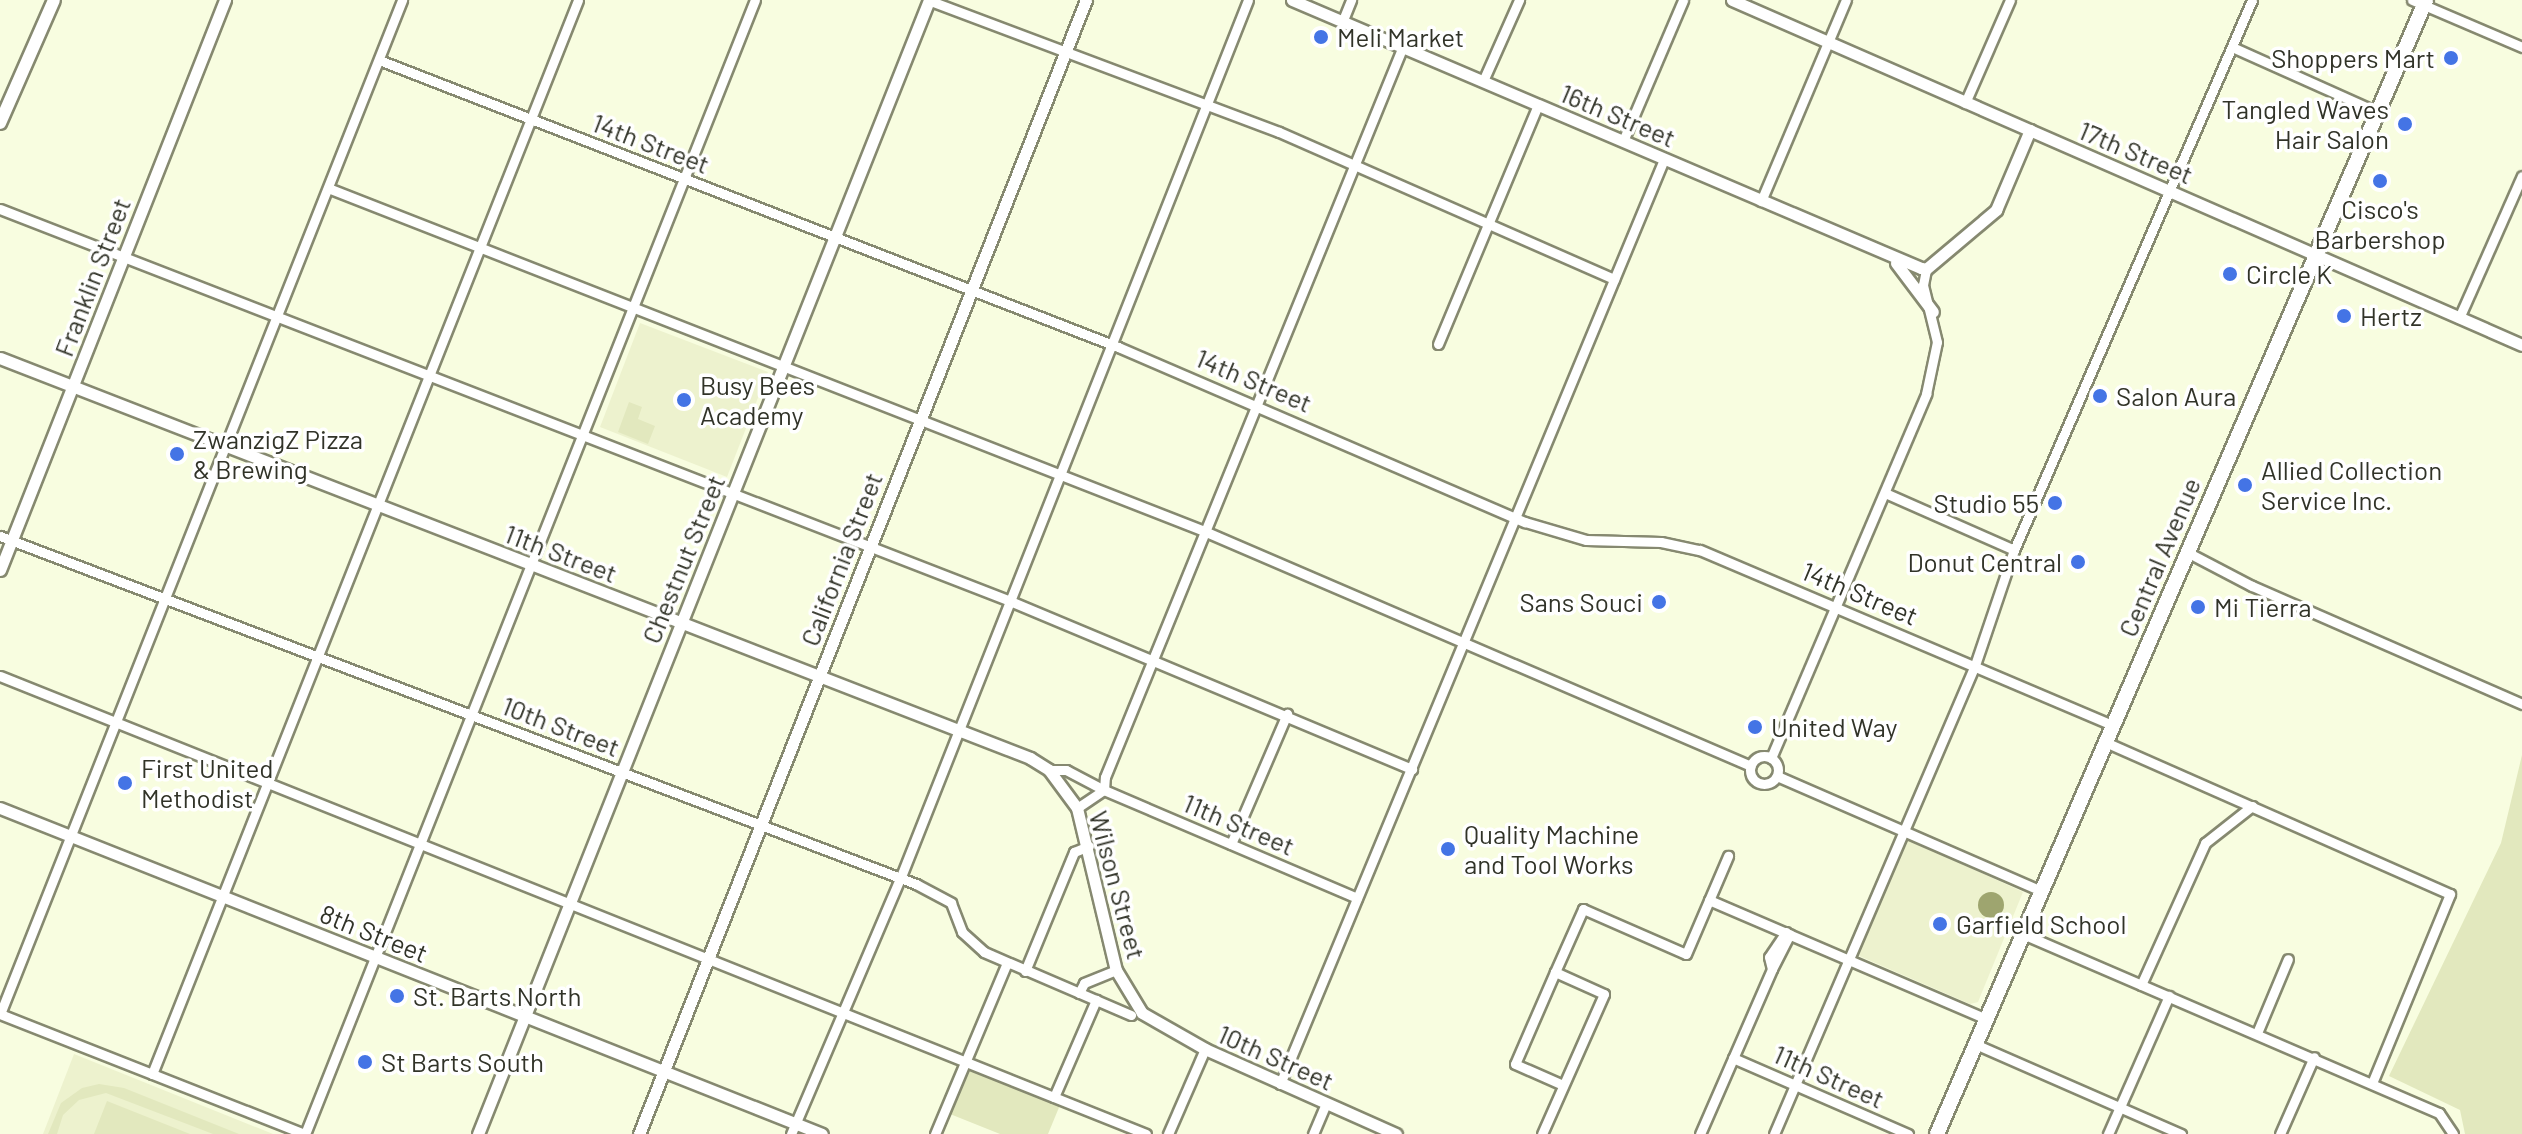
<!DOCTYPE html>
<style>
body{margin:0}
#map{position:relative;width:2522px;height:1134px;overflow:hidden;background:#f8fde0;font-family:Barlow,sans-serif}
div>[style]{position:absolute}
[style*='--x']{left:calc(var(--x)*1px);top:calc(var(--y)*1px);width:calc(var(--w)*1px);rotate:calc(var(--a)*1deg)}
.built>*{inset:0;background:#edf2ce}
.green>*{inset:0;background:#e2e8be}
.water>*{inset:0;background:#9ea56f}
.round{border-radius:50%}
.roads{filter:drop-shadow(2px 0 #868970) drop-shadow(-2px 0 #868970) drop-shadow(0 2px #868970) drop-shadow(0 -2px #868970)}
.minor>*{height:9px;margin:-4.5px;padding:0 4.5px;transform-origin:4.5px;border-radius:4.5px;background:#fff}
.minor>.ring{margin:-4.5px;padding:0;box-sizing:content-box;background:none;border:9px solid #fff;border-radius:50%}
.tertiary>*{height:11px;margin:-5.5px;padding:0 5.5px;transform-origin:5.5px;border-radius:5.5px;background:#fff}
.secondary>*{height:12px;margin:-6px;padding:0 6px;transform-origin:6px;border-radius:6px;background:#fff}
.primary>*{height:14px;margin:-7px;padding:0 7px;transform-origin:7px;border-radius:7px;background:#fff}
.dots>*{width:22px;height:22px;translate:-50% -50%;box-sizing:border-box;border:4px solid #fff;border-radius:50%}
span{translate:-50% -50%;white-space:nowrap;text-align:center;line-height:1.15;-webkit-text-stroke:7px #fff;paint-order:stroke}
.poi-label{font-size:26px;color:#313328}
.left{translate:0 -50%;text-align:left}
.right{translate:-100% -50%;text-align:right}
.street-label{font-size:26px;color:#313328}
</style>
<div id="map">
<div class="built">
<div style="clip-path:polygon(640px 323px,768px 372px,727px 477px,600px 427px)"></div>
<div style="clip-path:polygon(1907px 839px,2023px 892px,1978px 1002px,1970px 1004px,1857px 955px)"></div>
<div style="clip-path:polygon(74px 1054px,273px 1134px,43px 1134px)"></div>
</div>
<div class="green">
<div style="clip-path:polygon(629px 402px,642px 407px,638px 419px,655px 426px,648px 444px,618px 432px)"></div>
<div style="clip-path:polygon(2522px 755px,2522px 1134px,2465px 1134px,2460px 1110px,2389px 1076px,2501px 843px)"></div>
<div style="clip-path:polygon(969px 1068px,1060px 1105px,1048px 1134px,1000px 1134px,950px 1114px)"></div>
<div style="clip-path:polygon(99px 1084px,124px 1088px,239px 1134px,213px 1134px,106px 1093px,79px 1100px,63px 1115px,57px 1134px,48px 1134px,61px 1103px,82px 1088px)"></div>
<div style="clip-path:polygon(107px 1101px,190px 1134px,94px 1134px)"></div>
</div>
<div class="water">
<div class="round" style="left:1978px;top:892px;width:26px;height:26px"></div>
</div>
<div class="roads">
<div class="minor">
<div style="--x:928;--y:0;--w:375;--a:20.6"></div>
<div style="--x:1279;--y:132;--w:366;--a:23.7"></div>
<div style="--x:2412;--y:0;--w:120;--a:23.1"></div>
<div style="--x:1343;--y:20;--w:22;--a:-68"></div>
<div style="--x:2232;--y:47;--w:159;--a:24.1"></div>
<div style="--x:379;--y:60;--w:793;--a:21.22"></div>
<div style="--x:1118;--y:347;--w:443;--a:23.3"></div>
<div style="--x:1525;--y:522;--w:64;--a:16.4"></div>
<div style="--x:1586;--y:540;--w:75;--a:1.5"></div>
<div style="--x:1661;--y:542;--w:40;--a:12"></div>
<div style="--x:1700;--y:550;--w:448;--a:23"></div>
<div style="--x:1483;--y:81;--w:89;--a:-66"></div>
<div style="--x:1965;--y:103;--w:112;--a:-66.4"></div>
<div style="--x:1623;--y:141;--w:153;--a:-66.9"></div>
<div style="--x:328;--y:188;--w:941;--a:21.38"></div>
<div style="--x:1204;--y:531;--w:595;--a:23.25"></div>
<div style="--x:1761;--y:201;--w:218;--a:-67.1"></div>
<div style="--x:0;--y:209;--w:1083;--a:21.21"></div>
<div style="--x:1010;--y:601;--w:436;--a:22.7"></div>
<div style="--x:2459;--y:318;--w:155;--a:-66.1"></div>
<div style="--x:1438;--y:344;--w:259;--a:-67.3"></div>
<div style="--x:1885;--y:493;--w:141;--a:23.8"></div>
<div style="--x:0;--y:536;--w:980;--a:20.8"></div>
<div style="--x:916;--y:884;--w:40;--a:28"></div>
<div style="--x:951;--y:903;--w:31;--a:69"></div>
<div style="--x:962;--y:932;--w:30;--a:42"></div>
<div style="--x:984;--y:952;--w:160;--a:23.2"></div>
<div style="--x:2187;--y:552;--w:73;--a:27.6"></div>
<div style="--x:2252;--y:586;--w:295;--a:23.6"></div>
<div style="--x:0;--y:676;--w:1234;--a:21.78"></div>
<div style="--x:2105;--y:742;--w:377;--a:23.8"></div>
<div style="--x:2450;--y:894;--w:204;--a:112.4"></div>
<div class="ring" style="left:1750px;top:756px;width:19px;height:19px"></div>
<div style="--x:1771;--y:758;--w:396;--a:-66.9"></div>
<div style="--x:1926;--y:394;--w:53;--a:-78.1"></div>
<div style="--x:1937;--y:342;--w:59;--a:-103.8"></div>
<div style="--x:1923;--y:285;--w:16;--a:-79"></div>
<div style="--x:1049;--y:770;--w:17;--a:0"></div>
<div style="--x:1066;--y:770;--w:43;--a:27.8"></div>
<div style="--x:1777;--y:776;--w:288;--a:23.5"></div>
<div style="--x:1104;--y:790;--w:13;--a:-86"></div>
<div style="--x:1105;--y:777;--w:789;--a:-67.82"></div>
<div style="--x:1077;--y:808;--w:32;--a:-34"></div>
<div style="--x:1104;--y:790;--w:275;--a:23.1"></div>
<div style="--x:1231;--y:844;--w:142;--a:-66.7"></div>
<div style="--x:1709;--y:900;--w:301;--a:23.2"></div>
<div style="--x:1786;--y:932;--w:30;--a:124"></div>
<div style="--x:1769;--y:957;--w:12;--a:76"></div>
<div style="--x:1772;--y:969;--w:39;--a:-63"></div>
<div style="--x:2023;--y:934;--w:453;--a:23.3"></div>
<div style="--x:2439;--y:1113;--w:25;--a:56"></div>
<div style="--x:1025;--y:971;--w:129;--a:-67.6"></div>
<div style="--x:1074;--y:852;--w:16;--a:-22"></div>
<div style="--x:1555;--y:972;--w:69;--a:-66"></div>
<div style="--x:1583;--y:909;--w:112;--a:23.6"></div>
<div style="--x:1686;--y:954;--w:107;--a:-66.8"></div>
<div style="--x:2141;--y:985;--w:156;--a:-65.7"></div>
<div style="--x:2205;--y:843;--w:60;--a:-38.2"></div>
<div style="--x:1079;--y:993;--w:11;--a:-63"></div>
<div style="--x:1084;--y:983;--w:35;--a:-22"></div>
<div style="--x:0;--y:1014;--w:1091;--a:-68.37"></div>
<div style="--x:0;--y:1014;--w:327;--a:21.5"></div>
<div style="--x:2257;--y:1033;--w:80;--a:-67.3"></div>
<div style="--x:1975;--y:1044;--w:225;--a:23.6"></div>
<div style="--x:1733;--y:1058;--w:191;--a:23.5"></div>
<div style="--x:152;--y:1074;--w:1155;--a:-68.36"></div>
<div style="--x:1280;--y:1084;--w:1002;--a:-67.45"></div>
<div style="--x:1054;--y:1097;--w:106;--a:-66.6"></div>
<div style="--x:305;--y:1134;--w:1220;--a:-68.36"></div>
<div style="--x:791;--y:1134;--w:277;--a:-66.9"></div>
<div style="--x:900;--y:879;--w:945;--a:-68.4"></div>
<div style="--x:935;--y:1134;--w:186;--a:-67.2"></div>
<div style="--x:1168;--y:1134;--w:93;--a:-66.5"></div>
<div style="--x:1313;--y:1134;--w:33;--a:-67"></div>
<div style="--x:1542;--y:1134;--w:153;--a:-66.1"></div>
<div style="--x:1604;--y:994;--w:54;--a:-155.8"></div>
<div style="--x:1555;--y:972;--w:100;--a:113.5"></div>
<div style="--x:1515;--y:1064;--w:52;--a:23.6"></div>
<div style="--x:1700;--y:1134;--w:180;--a:-66.4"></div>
<div style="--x:1774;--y:1134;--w:510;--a:-66.8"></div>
<div style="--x:1975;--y:665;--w:121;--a:-71.3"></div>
<div style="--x:2014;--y:550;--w:599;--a:-66.6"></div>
<div style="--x:2108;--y:1134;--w:151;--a:-66.2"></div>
<div style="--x:2280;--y:1134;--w:84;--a:-66.2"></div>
</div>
<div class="tertiary">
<div style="--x:1292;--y:0;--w:684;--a:23.08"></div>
<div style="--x:1921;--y:268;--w:5;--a:11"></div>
<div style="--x:1926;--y:269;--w:92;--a:-40.1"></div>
<div style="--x:1996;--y:210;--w:87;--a:-67"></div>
<div style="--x:1732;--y:0;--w:862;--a:23.59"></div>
<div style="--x:1896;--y:263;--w:61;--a:52.9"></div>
<div style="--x:0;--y:358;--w:1105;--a:21.22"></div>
<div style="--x:1030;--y:758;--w:22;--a:32"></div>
<div style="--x:1049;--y:770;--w:47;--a:53.6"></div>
<div style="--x:1077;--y:808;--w:167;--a:76.5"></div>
<div style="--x:1116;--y:970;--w:50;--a:58.8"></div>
<div style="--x:1142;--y:1013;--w:73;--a:29.7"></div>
<div style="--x:1205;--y:1049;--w:209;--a:24"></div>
<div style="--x:0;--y:570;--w:613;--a:-68.46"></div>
<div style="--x:0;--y:808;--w:884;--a:21.63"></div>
<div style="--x:478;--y:1134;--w:1220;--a:-68.31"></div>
<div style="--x:639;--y:1134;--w:1219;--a:-68.49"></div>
</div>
<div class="secondary">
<div style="--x:0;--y:123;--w:134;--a:-66.3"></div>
</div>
<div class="primary">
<div style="--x:1937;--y:1134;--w:1235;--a:-66.67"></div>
</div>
</div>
<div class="dots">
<div style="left:1321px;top:37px;background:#4474e5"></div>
<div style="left:2451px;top:58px;background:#4474e5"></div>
<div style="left:2405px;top:124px;background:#4474e5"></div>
<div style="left:2380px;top:181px;background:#4474e5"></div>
<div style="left:2230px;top:274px;background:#4474e5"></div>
<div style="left:2344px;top:316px;background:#4474e5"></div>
<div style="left:2100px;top:396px;background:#4474e5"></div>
<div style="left:684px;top:400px;background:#4474e5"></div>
<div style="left:177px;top:454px;background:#4474e5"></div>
<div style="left:2245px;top:485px;background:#4474e5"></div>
<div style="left:2055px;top:503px;background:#4474e5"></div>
<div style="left:2078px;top:562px;background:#4474e5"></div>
<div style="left:1659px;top:602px;background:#4474e5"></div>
<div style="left:2198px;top:607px;background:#4474e5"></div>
<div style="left:1755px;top:727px;background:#4474e5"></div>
<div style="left:125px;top:783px;background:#4474e5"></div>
<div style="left:1448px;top:849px;background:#4474e5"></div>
<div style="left:1940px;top:924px;background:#4474e5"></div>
<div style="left:397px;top:996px;background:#4474e5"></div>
<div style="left:365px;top:1062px;background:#4474e5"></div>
</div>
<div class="poi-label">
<span class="left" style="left:1337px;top:37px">Meli Market</span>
<span class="right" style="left:2435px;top:58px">Shoppers Mart</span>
<span class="right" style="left:2389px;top:124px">Tangled Waves<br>Hair Salon</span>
<span style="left:2380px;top:224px">Cisco's<br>Barbershop</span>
<span class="left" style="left:2246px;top:274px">Circle K</span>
<span class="left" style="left:2360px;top:316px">Hertz</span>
<span class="left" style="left:700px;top:400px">Busy Bees<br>Academy</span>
<span class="left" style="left:2116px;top:396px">Salon Aura</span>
<span class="left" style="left:193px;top:454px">ZwanzigZ Pizza<br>&amp; Brewing</span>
<span class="left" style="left:2261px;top:485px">Allied Collection<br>Service Inc.</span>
<span class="right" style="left:2039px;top:503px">Studio 55</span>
<span class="right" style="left:2062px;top:562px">Donut Central</span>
<span class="right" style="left:1643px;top:602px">Sans Souci</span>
<span class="left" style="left:2214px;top:607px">Mi Tierra</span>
<span class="left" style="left:1771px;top:727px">United Way</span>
<span class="left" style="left:141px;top:783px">First United<br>Methodist</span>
<span class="left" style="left:1464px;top:849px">Quality Machine<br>and Tool Works</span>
<span class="left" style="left:1956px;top:924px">Garfield School</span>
<span class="left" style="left:413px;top:996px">St. Barts North</span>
<span class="left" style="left:381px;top:1062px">St Barts South</span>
</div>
<div class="street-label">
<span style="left:1618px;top:115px;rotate:23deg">16th Street</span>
<span style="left:651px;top:143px;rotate:21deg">14th Street</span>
<span style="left:2136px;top:152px;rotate:23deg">17th Street</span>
<span style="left:92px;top:277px;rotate:-69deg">Franklin Street</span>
<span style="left:1254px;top:380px;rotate:23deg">14th Street</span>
<span style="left:561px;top:553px;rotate:21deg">11th Street</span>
<span style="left:2159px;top:557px;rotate:-67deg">Central Avenue</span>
<span style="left:683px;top:559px;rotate:-68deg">Chestnut Street</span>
<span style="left:841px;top:559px;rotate:-69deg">California Street</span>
<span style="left:1860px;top:593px;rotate:23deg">14th Street</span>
<span style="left:561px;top:726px;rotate:21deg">10th Street</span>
<span style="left:1239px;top:824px;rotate:23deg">11th Street</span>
<span style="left:1118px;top:885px;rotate:75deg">Wilson Street</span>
<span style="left:374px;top:933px;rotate:22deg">8th Street</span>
<span style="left:1276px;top:1057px;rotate:24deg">10th Street</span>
<span style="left:1829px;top:1076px;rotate:24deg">11th Street</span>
</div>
</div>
